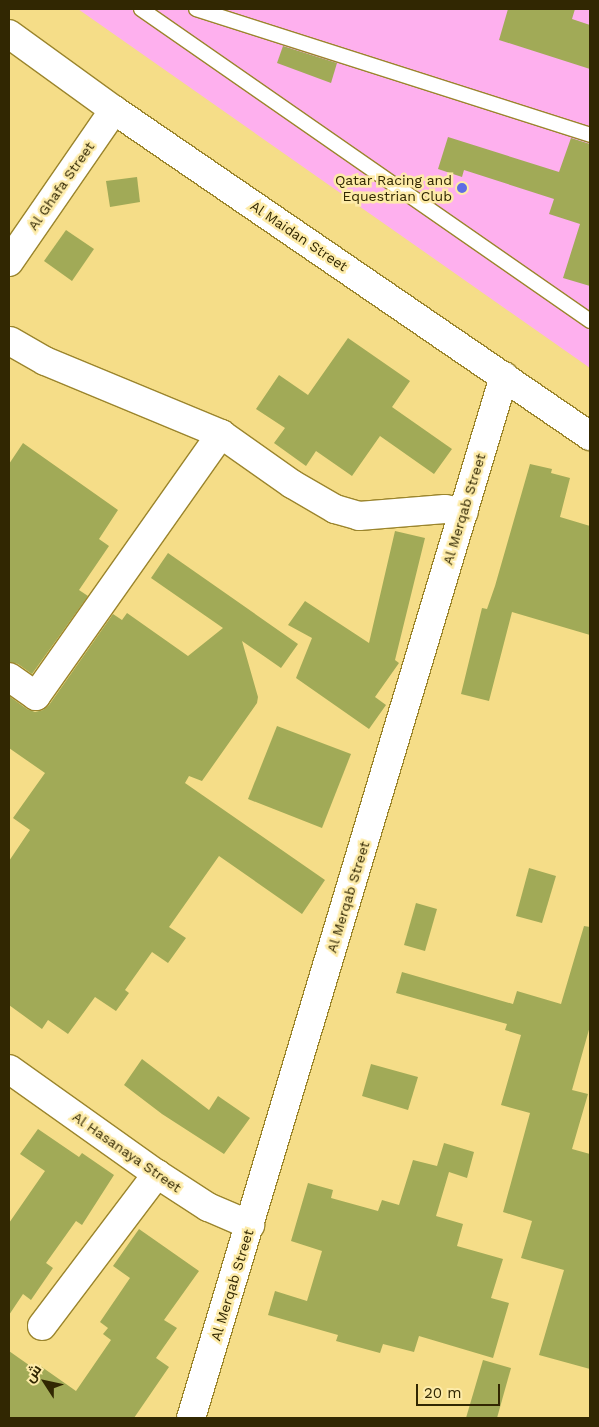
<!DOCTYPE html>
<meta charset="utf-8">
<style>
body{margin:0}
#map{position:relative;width:599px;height:1427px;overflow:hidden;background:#f5dd88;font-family:"Work Sans",Cairo,sans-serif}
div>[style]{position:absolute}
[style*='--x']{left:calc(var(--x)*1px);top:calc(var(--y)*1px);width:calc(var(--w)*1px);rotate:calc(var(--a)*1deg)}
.green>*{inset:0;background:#feb0ee}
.building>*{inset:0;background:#a1aa57}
.roads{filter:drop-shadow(1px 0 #9b852d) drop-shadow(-1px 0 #9b852d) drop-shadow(0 1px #9b852d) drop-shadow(0 -1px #9b852d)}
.service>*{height:14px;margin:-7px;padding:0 7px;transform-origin:7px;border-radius:7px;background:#fff}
.minor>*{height:28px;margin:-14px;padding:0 14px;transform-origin:14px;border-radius:14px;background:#fff}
.tertiary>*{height:28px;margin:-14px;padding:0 14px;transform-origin:14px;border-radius:14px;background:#fff}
.dots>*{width:14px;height:14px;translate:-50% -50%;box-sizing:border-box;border:2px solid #fdeba8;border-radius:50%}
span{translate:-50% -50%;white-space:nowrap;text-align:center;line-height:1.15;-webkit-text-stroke:5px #fdeba8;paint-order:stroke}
.poi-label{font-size:14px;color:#312702}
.right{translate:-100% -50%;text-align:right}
.street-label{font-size:14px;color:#312702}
.frame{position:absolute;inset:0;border:10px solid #312702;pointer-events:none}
.north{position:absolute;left:20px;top:1357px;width:50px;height:50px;-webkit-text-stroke:4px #fdeba8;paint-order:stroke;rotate:305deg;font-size:14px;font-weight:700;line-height:20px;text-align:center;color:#312702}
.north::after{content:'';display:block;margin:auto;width:18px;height:22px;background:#312702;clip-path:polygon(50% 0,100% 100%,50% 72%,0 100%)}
.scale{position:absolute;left:416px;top:1384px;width:84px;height:22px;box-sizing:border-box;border:2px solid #312702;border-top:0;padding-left:6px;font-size:15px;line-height:18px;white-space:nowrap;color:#312702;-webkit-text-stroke:4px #fdeba8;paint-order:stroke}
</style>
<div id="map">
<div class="green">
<div style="clip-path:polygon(78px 9px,590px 9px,590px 368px)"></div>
</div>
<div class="building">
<div style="clip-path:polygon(508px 9px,575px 9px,572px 19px,590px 25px,590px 69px,499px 40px)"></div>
<div style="clip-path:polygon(283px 46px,337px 63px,331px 83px,277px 63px)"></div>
<div style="clip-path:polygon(448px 137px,559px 172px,571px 138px,590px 144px,590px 286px,563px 278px,580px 224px,549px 214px,554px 199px,464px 170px,462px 177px,438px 169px)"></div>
<div style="clip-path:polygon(137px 177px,140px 202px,110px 207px,106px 181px)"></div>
<div style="clip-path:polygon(66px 230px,94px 249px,72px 281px,44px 261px)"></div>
<div style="clip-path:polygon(348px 338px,410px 381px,392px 407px,452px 449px,434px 474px,380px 436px,352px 476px,316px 451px,306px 466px,274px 443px,285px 428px,256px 409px,279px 375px,308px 395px)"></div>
<div style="clip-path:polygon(23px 443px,118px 510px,99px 539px,109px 546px,79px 590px,88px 596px,32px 674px,18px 664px,9px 662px,9px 464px)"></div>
<div style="clip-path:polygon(530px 464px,552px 469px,551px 473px,570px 478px,560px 517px,590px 526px,590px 635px,512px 612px,489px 701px,461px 694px,482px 608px,487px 609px,495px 586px)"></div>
<div style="clip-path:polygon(395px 531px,425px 538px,395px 660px,399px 663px,375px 697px,386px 705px,369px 729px,296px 678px,312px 638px,288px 625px,305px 601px,369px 643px)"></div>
<div style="clip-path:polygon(168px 553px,298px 644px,281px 668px,242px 641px,258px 697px,257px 703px,202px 781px,189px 776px,185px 783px,325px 880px,302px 914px,219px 856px,169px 927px,186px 938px,168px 963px,152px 952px,125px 990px,129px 993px,116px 1011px,95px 997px,68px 1034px,48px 1020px,42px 1029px,9px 1005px,9px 861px,30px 830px,13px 818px,45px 773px,9px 748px,9px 696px,27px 709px,35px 712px,43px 710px,49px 705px,113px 614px,122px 620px,127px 613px,188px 656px,223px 628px,151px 578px)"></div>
<div style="clip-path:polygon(277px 726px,351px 754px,322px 828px,248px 799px)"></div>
<div style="clip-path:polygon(529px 868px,556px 876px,542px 923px,516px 916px)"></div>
<div style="clip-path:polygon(416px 903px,437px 909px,425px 951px,404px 945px)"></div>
<div style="clip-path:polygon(584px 926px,590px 927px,590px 1026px,572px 1090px,588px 1094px,572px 1149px,590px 1154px,590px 1369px,539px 1355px,564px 1270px,521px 1258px,532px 1221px,503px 1212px,530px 1113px,501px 1105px,521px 1035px,505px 1030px,507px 1024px,396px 993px,402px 972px,513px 1004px,517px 991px,561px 1004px)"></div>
<div style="clip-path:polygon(142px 1059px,209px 1110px,218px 1096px,250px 1118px,224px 1154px,162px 1114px,124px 1085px)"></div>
<div style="clip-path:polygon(371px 1064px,418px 1077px,408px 1110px,362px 1096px)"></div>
<div style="clip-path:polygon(38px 1129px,79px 1157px,82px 1153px,114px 1175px,82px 1225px,76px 1221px,46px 1263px,53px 1268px,31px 1300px,23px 1294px,9px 1315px,9px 1223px,45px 1171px,20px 1154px)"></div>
<div style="clip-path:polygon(444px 1143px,474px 1152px,467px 1178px,449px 1172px,436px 1216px,463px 1224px,457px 1246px,503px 1259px,491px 1298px,509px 1303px,493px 1358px,419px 1336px,414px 1352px,383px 1344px,380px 1353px,336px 1341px,338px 1335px,268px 1315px,275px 1291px,307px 1301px,322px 1251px,291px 1241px,308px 1183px,333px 1190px,331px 1198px,378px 1211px,382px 1200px,399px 1205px,413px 1160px,437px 1166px)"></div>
<div style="clip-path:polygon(139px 1229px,199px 1271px,164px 1320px,177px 1328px,156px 1358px,169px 1367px,134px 1418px,9px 1418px,9px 1351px,36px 1370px,39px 1365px,76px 1391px,111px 1340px,103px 1334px,108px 1328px,100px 1322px,130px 1278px,113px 1266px)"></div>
<div style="clip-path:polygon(483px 1360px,511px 1368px,497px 1418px,466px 1418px)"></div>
</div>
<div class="roads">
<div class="service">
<div style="--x:141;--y:9;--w:547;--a:34.79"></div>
<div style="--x:196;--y:9;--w:414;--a:17.7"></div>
</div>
<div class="minor">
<div style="--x:9;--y:262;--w:185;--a:-55.4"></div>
<div style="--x:10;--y:341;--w:40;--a:29.7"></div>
<div style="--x:45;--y:361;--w:191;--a:22.5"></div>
<div style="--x:221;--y:434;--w:87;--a:35.2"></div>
<div style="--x:292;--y:484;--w:50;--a:30.2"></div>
<div style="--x:335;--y:509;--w:25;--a:16"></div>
<div style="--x:359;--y:516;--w:86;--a:-4.7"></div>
<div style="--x:445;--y:509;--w:19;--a:9"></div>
<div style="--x:9;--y:677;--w:33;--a:35"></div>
<div style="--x:36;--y:696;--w:321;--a:-54.8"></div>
<div style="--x:9;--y:1069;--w:181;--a:35.4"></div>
<div style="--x:157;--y:1174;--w:61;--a:32.9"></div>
<div style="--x:208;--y:1207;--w:46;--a:23.2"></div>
<div style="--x:42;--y:1326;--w:191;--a:-52.9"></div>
<div style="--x:191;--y:1418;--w:1088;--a:-73.28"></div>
</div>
<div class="tertiary">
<div style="--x:9;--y:34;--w:130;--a:35.9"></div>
<div style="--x:114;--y:110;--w:577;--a:34.41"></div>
</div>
</div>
<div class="dots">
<div style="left:462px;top:188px;background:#5e6ce4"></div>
</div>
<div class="poi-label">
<span class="right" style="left:452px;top:188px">Qatar Racing and<br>Equestrian Club</span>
</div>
<div class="street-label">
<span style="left:61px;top:186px;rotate:-55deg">Al Ghafa Street</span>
<span style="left:299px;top:236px;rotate:34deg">Al Maidan Street</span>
<span style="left:464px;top:509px;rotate:-73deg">Al Merqab Street</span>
<span style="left:348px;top:897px;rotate:-73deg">Al Merqab Street</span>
<span style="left:127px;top:1152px;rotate:35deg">Al Hasanaya Street</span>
<span style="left:232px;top:1285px;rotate:-73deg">Al Merqab Street</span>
</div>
<div class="frame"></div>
<div class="north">ش</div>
<div class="scale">20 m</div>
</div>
